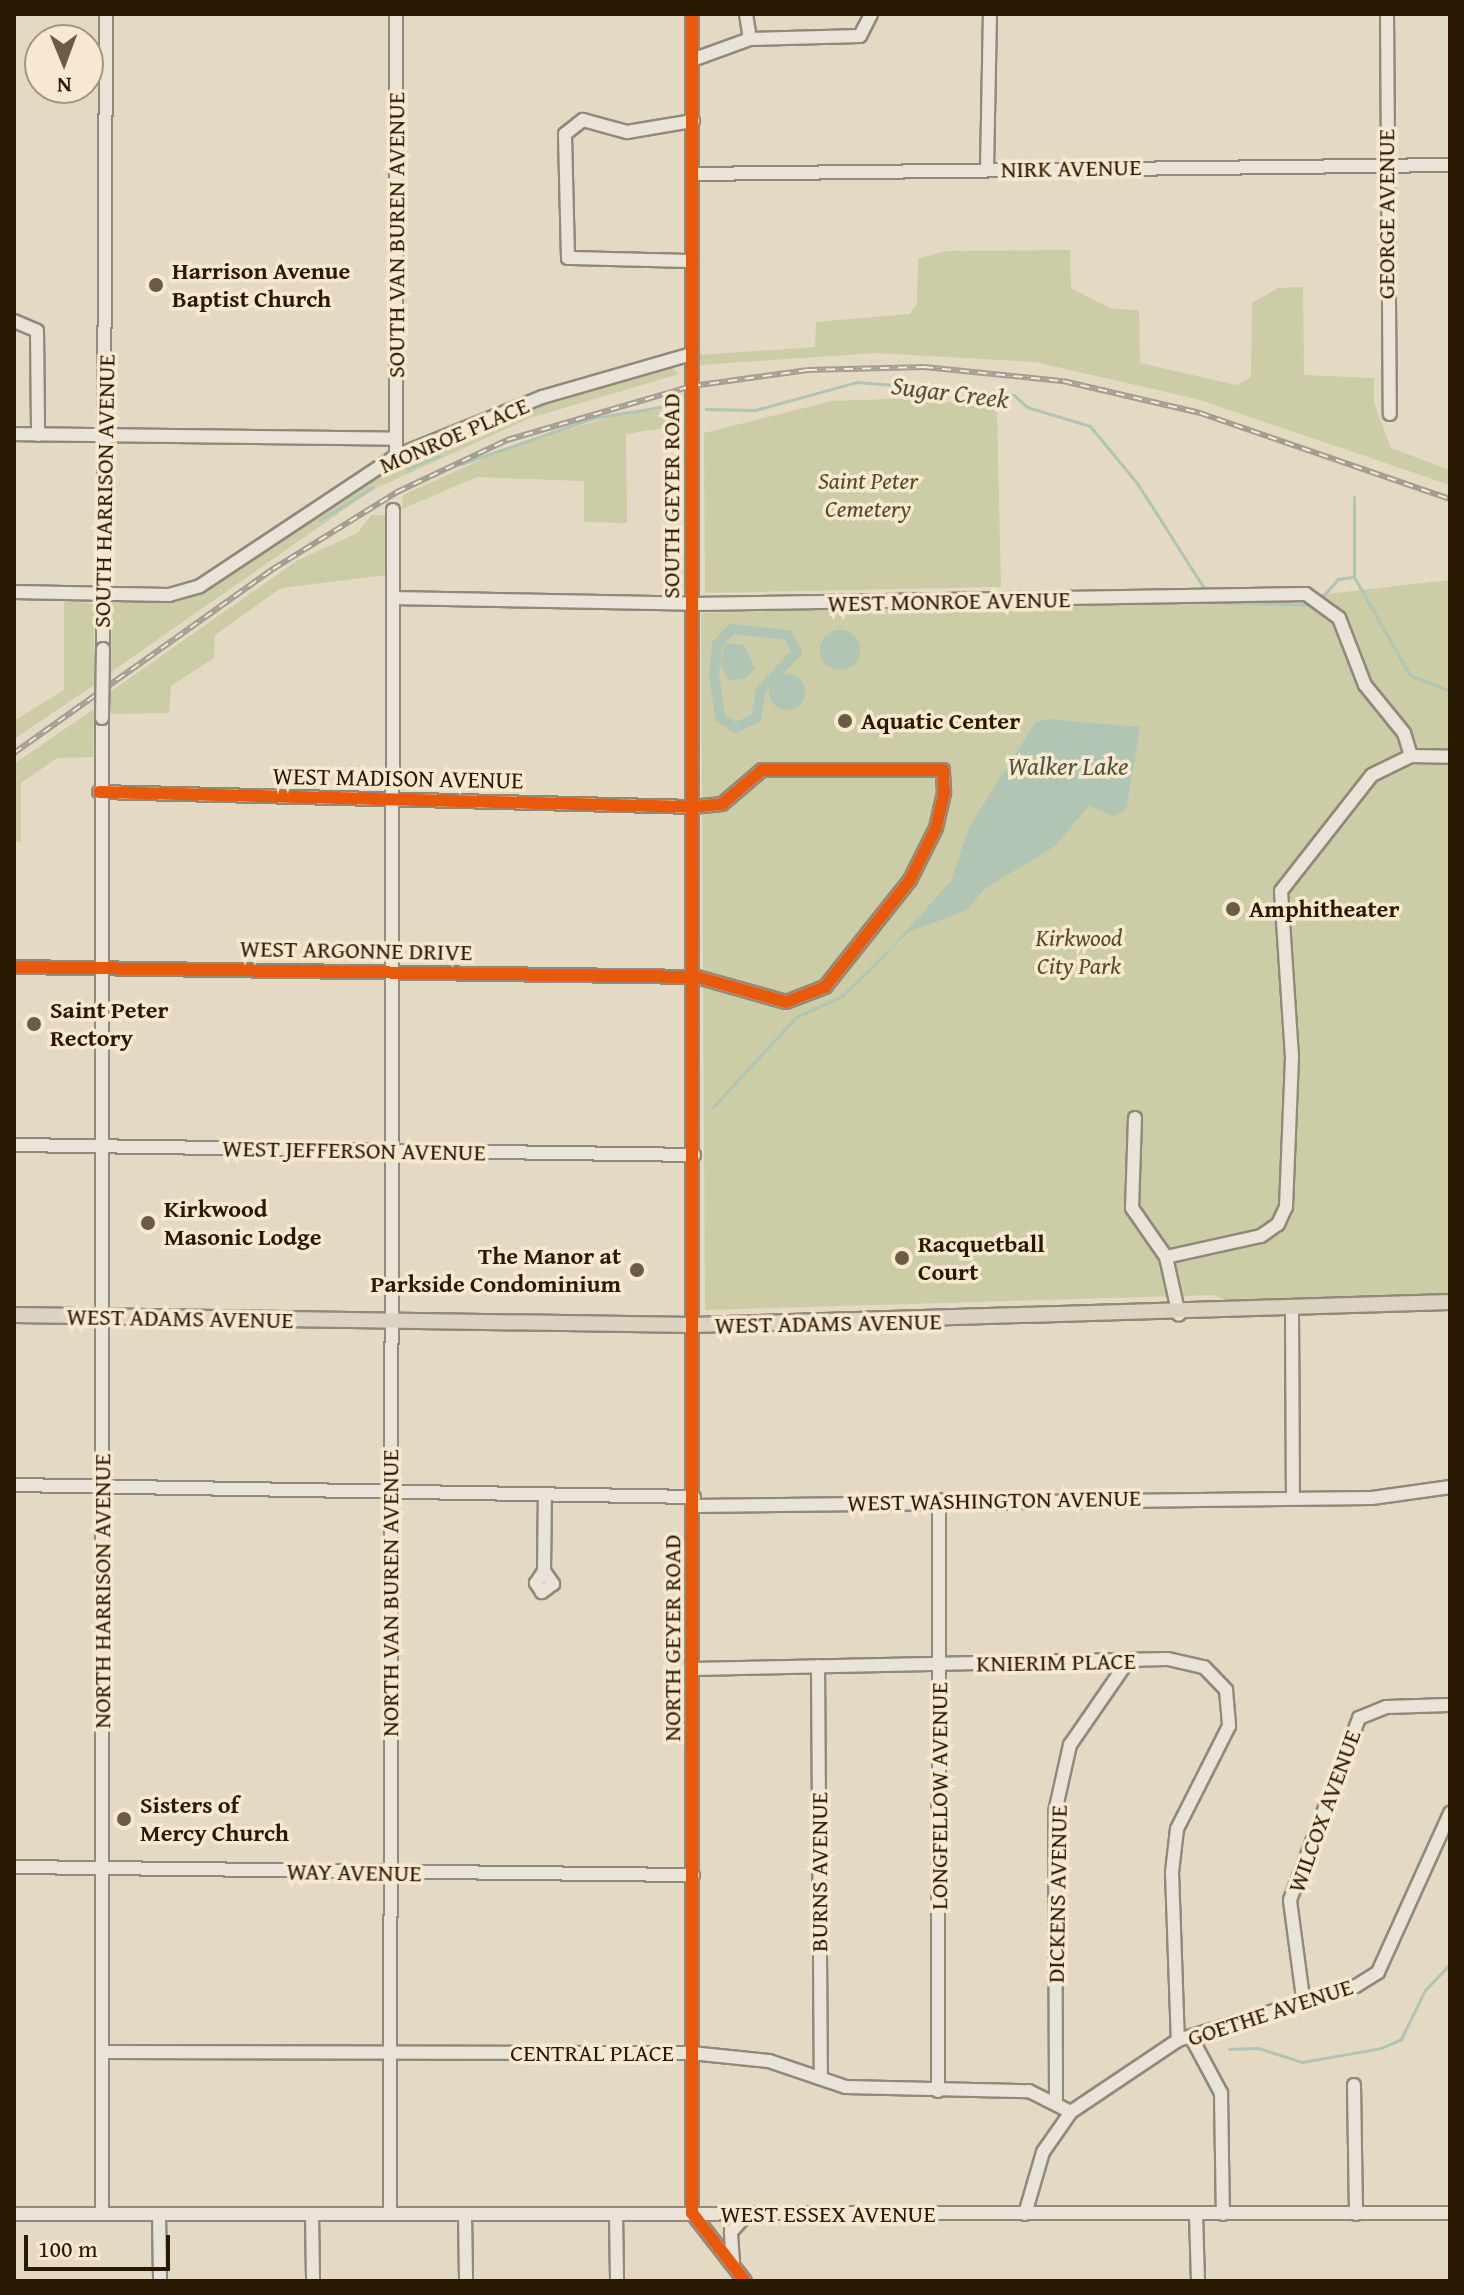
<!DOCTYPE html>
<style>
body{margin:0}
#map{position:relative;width:1464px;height:2295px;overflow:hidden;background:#e4d9c3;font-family:"Gentium Book Plus",serif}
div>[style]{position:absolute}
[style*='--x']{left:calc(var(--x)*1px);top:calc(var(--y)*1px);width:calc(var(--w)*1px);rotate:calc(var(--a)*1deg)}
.green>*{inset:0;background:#cccca6}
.water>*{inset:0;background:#b1c5b4}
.round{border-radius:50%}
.stream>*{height:3px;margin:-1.5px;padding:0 1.5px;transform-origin:1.5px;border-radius:1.5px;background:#b1c5b4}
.canal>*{height:10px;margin:-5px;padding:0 5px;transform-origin:5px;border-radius:5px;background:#b1c5b4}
.roads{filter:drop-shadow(2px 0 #918979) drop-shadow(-2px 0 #918979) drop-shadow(0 2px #918979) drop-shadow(0 -2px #918979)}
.minor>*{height:12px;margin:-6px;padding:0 6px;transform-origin:6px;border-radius:6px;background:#e9e3d8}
.major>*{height:14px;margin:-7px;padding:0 7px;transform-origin:7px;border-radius:7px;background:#dcd3c3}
.rail>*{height:6px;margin-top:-3px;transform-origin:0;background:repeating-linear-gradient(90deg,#f7e9cf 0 9px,#a39e93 0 18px);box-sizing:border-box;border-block:2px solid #a39e93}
.bridges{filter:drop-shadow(2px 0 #918979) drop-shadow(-2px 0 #918979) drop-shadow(0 2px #918979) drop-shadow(0 -2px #918979)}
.minor-bridge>*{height:12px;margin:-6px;padding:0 6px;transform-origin:6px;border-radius:6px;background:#e9e3d8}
.cycleway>*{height:12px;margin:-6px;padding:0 6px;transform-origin:6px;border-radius:6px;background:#e8590c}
.dots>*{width:22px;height:22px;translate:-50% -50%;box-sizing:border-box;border:4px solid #f7e9cf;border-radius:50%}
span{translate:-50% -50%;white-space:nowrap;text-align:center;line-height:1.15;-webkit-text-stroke:7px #f7e9cf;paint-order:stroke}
.street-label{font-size:24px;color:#2a1901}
.poi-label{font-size:24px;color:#2a1901;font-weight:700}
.left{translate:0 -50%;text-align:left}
.right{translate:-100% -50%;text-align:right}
.park-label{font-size:24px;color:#554b2b;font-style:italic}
.water-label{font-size:26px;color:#52523e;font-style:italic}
.frame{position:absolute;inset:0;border:16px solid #2a1901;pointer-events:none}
.north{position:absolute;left:24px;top:24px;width:80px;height:80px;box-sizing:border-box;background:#f7e9cf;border:2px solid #a5967d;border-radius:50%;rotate:179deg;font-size:22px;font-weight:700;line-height:32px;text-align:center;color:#2a1901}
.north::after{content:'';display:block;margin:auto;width:28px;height:36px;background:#6b5c45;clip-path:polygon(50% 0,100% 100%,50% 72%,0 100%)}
.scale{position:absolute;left:24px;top:2235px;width:146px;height:36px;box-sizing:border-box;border:4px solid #2a1901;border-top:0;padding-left:10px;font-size:24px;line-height:28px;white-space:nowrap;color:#2a1901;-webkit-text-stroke:6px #f7e9cf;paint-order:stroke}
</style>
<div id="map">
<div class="green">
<div style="clip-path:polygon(1070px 250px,1071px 288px,1112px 309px,1139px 310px,1140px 363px,1236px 385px,1251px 377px,1252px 303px,1278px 288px,1303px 287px,1304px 375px,1374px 378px,1374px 403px,1391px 448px,1450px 470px,1450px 485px,1197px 399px,1035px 362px,875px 353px,700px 365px,700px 355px,815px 347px,816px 322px,910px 314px,917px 304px,918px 259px,945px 251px)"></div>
<div style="clip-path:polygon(671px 367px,679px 374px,530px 418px,372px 490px,111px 672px,112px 601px,189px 596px,405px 459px,523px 412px)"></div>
<div style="clip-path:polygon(919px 398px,997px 409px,1001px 587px,705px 593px,704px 433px,832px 401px)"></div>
<div style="clip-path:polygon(682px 409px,682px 425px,626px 434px,627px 523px,584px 522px,584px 481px,477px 477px,402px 509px,403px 495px,521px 442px,629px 412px)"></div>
<div style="clip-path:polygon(371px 515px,386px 515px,386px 575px,281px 588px,215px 635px,214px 658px,171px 686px,169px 713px,111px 714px,110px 692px,298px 560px,358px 533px)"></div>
<div style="clip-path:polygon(1450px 580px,1450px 1293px,1239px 1305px,1213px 1295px,705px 1310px,701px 613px,1300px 597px)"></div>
<div style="clip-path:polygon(64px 600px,94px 604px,94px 685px,14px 739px,14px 721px,64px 690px)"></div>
<div style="clip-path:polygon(94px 709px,93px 757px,57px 758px,21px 783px,21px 842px,14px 842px,14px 764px)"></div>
</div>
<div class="water">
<div class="round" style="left:820px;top:630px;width:40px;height:40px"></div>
<div style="clip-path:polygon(725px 643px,744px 645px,755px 668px,746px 678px,728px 680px,720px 662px)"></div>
<div class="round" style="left:769px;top:674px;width:36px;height:36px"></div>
<div style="clip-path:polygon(1047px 719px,1140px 727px,1126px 810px,1113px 816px,1089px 806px,1055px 846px,984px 889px,967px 910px,909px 932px,888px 951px,951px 881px,969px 827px,1035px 723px)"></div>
</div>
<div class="stream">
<div style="--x:706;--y:409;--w:49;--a:1.2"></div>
<div style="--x:755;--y:410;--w:106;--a:-15.4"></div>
<div style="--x:857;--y:382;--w:158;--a:4.7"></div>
<div style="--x:1014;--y:395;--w:18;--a:43"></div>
<div style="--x:1027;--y:407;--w:66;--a:16.8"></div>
<div style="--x:1090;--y:426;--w:74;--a:50.5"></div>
<div style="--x:1137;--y:483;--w:125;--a:57.5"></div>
<div style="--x:461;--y:464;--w:140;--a:-19.2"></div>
<div style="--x:593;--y:418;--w:81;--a:-9.2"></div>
<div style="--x:407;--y:469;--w:33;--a:-23"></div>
<div style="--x:1354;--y:497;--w:80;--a:90"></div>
<div style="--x:1354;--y:577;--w:113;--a:60.3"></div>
<div style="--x:1410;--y:675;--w:43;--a:21.8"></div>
<div style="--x:320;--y:520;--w:62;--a:-31.9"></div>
<div style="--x:1320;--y:599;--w:27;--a:-48"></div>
<div style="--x:1338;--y:579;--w:16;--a:-7"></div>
<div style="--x:1215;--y:602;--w:100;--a:1.7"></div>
<div style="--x:713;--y:1107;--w:122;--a:-47.3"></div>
<div style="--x:796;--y:1017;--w:51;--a:-24.5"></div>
<div style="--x:842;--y:996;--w:64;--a:-44.4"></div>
<div style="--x:1229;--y:2049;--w:29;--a:-2"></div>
<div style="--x:1258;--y:2048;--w:46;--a:17.7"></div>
<div style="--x:1302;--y:2062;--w:80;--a:-10"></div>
<div style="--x:1381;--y:2048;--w:22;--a:-24"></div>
<div style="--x:1401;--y:2039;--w:55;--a:-63.9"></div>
<div style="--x:1425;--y:1990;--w:36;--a:-46"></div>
</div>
<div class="canal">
<div style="--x:732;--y:629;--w:56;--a:6.1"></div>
<div style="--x:788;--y:635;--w:19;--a:62"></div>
<div style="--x:797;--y:652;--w:52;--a:133.5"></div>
<div style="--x:761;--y:690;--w:28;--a:100"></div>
<div style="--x:756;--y:718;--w:23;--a:155"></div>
<div style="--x:735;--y:728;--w:19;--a:-144"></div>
<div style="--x:720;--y:717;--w:43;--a:-97.9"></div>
<div style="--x:714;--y:674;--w:30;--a:-84"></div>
<div style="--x:717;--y:644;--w:21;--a:-45"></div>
</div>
<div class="roads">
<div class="minor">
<div style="--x:692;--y:14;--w:2199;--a:90"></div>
<div style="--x:692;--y:2213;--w:86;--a:52.1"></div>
<div style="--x:746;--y:14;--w:25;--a:81"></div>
<div style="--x:1387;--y:14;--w:400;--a:89.6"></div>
<div style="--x:692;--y:60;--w:62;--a:-19.9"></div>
<div style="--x:750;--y:39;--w:110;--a:-1.6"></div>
<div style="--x:860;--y:36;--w:25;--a:-63"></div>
<div style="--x:987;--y:169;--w:155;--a:-88.9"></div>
<div style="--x:693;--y:174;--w:757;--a:-0.68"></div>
<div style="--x:692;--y:261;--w:124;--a:-178.6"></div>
<div style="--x:568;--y:258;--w:124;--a:-91.4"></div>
<div style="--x:565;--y:134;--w:23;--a:-38"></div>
<div style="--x:583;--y:120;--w:46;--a:15.3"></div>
<div style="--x:627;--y:132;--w:67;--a:-9.5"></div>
<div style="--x:14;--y:321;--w:25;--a:23"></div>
<div style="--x:37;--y:331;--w:104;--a:89.4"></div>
<div style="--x:14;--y:434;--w:382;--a:0.7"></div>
<div style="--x:396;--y:456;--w:442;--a:-90"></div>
<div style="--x:14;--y:592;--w:155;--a:1.1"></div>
<div style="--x:169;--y:595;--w:32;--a:-16"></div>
<div style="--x:200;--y:586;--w:235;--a:-33.6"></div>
<div style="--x:396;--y:456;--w:157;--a:-22"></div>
<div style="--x:542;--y:397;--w:156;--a:-16"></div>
<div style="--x:393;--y:598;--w:301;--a:1.1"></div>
<div style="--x:694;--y:604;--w:612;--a:-0.94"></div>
<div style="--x:1306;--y:594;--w:41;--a:36"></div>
<div style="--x:1339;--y:618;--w:72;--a:68.8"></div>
<div style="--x:1365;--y:685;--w:62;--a:50.9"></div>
<div style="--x:1404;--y:733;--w:24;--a:73"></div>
<div style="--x:103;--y:649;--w:635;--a:-89.73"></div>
<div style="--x:14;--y:967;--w:683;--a:0.84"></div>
<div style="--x:697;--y:977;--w:92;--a:15.7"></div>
<div style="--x:786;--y:1002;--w:42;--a:-21"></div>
<div style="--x:825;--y:987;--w:137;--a:-51.5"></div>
<div style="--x:910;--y:880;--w:58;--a:-63.4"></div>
<div style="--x:936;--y:828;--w:37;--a:-77"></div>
<div style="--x:944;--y:792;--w:22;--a:-93"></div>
<div style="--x:943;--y:770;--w:181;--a:180"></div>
<div style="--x:762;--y:770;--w:52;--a:139.6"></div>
<div style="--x:722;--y:804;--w:27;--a:174"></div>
<div style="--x:695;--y:807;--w:596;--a:-178.56"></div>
<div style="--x:1135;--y:1118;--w:90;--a:91.9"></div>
<div style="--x:1132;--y:1208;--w:60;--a:55.2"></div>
<div style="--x:1166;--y:1257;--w:59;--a:77.4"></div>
<div style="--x:14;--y:1145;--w:680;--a:0.84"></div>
<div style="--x:1166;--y:1257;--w:97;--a:-12.5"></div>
<div style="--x:1261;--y:1236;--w:21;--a:-35"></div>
<div style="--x:1278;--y:1224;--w:19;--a:-65"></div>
<div style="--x:1286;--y:1207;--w:150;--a:-87.7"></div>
<div style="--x:1292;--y:1057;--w:166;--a:-93.8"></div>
<div style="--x:1281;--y:891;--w:147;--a:-51.9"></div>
<div style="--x:1372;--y:775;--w:43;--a:-26"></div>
<div style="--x:1411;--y:756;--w:39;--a:1"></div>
<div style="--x:1292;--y:1313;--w:181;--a:89.7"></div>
<div style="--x:14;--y:1485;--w:680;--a:1.01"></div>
<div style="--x:695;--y:1506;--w:677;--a:-0.68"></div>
<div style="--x:1372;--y:1498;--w:79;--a:-8"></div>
<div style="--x:544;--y:1571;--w:16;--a:55"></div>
<div style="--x:553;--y:1584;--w:14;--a:144"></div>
<div style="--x:542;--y:1592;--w:11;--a:-124"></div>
<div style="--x:536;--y:1583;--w:14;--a:-56"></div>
<div style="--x:544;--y:1571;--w:77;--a:-89.3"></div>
<div style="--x:818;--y:1666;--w:412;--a:89.6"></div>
<div style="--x:693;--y:1669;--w:475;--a:-1.2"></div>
<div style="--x:1168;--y:1659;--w:37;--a:13"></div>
<div style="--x:1204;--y:1667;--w:32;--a:46"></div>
<div style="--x:1226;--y:1690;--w:36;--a:85"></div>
<div style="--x:1229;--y:1726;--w:115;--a:116.8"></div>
<div style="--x:1177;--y:1829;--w:43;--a:96.6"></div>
<div style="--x:1172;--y:1872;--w:168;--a:88"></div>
<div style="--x:14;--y:1867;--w:679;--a:0.68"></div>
<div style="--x:1303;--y:1998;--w:99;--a:-97.6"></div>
<div style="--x:1290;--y:1900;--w:195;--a:-69.2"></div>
<div style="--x:1359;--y:1718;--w:29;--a:-22"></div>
<div style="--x:1386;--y:1707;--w:64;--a:-1.8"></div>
<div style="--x:1191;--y:2037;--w:64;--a:61.8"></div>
<div style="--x:1221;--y:2093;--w:121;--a:89.1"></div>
<div style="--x:102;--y:2052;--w:589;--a:0.1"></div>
<div style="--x:691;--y:2053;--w:78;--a:5.9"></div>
<div style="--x:769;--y:2061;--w:81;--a:18.7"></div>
<div style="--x:846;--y:2087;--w:183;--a:1.3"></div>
<div style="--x:1029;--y:2091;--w:47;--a:26.6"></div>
<div style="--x:1354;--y:2085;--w:129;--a:89.1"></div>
<div style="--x:938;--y:2091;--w:591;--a:-89.9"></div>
<div style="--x:1056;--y:2099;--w:287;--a:-90.2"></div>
<div style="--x:1055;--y:1812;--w:69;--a:-77.4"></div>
<div style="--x:1070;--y:1745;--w:102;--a:-55.4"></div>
<div style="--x:14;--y:2214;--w:1436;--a:-0.04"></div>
<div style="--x:102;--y:2214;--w:1496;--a:-90"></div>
<div style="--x:159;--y:2214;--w:67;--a:89.1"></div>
<div style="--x:312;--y:2214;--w:67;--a:89.1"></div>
<div style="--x:390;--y:2214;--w:1704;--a:-89.9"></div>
<div style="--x:465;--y:2214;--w:67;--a:89.1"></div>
<div style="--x:616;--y:2214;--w:67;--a:89.1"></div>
<div style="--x:1025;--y:2214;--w:65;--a:-73.8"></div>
<div style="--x:1043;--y:2152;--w:49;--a:-55"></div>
<div style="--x:1071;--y:2112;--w:129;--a:-33.9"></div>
<div style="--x:1178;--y:2040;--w:186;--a:-16.9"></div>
<div style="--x:1356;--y:1986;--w:26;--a:-32"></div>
<div style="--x:1378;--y:1972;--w:175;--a:-65.6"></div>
<div style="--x:1196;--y:2214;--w:67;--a:88.3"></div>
<div style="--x:733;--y:2263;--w:31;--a:-94"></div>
<div style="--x:731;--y:2232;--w:24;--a:-48"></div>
</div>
<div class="major">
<div style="--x:14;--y:1315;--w:679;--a:0.84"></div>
<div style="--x:693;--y:1325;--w:757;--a:-1.74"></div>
</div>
</div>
<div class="rail">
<div style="--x:14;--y:753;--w:318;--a:-35.4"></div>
<div style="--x:273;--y:569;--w:146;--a:-31.8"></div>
<div style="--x:397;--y:492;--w:122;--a:-25.3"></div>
<div style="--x:507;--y:440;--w:193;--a:-16.3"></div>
<div style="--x:692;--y:386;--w:117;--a:-7.9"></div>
<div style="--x:808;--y:370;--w:116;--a:-1.5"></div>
<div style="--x:924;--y:367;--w:140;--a:5.8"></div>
<div style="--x:1063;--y:381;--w:141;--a:13.1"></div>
<div style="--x:1200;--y:413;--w:264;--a:19"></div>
</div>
<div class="bridges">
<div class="minor-bridge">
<div style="--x:102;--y:718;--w:69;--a:-89.2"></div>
</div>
</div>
<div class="cycleway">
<div style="--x:692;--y:14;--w:2199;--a:90"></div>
<div style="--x:692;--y:2213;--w:86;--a:52.1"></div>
<div style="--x:14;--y:967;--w:683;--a:0.84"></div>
<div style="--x:697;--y:977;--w:92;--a:15.7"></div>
<div style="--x:786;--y:1002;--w:42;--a:-21"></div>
<div style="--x:825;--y:987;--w:137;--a:-51.5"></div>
<div style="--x:910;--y:880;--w:58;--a:-63.4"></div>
<div style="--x:936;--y:828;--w:37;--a:-77"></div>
<div style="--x:944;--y:792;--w:22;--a:-93"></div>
<div style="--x:943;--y:770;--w:181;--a:180"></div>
<div style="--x:762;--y:770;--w:52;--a:139.6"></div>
<div style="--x:722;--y:804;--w:27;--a:174"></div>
<div style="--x:695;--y:807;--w:596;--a:-178.56"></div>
</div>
<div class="dots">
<div style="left:156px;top:285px;background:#6b5c45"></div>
<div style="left:845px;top:721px;background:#6b5c45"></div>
<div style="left:1233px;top:909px;background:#6b5c45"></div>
<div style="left:34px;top:1024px;background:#6b5c45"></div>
<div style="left:148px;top:1223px;background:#6b5c45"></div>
<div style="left:902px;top:1258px;background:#6b5c45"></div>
<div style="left:637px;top:1270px;background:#6b5c45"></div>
<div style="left:124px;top:1819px;background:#6b5c45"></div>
</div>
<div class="street-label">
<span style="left:1071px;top:168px;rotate:-1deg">NIRK AVENUE</span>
<span style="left:1386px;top:214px;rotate:-90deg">GEORGE AVENUE</span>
<span style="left:396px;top:235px;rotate:-90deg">SOUTH VAN BUREN AVENUE</span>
<span style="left:454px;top:435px;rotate:-23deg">MONROE PLACE</span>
<span style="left:104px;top:491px;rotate:-89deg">SOUTH HARRISON AVENUE</span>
<span style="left:671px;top:496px;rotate:-90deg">SOUTH GEYER ROAD</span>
<span style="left:949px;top:601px;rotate:-1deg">WEST MONROE AVENUE</span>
<span style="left:398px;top:778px;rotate:1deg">WEST MADISON AVENUE</span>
<span style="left:356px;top:950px;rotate:1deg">WEST ARGONNE DRIVE</span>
<span style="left:354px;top:1150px;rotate:1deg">WEST JEFFERSON AVENUE</span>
<span style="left:180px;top:1318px;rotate:1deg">WEST ADAMS AVENUE</span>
<span style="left:828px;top:1323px;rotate:-1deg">WEST ADAMS AVENUE</span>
<span style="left:994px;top:1500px;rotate:-1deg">WEST WASHINGTON AVENUE</span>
<span style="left:102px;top:1591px;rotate:-90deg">NORTH HARRISON AVENUE</span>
<span style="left:390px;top:1593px;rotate:-90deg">NORTH VAN BUREN AVENUE</span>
<span style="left:672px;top:1638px;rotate:-90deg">NORTH GEYER ROAD</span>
<span style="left:1056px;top:1662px;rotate:-1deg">KNIERIM PLACE</span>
<span style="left:939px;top:1796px;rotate:-90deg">LONGFELLOW AVENUE</span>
<span style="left:1324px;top:1811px;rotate:-70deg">WILCOX AVENUE</span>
<span style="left:354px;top:1872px;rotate:1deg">WAY AVENUE</span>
<span style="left:819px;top:1872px;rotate:-90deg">BURNS AVENUE</span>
<span style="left:1057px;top:1894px;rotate:-89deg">DICKENS AVENUE</span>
<span style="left:1270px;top:2012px;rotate:-18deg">GOETHE AVENUE</span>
<span style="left:592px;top:2053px">CENTRAL PLACE</span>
<span style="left:828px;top:2214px">WEST ESSEX AVENUE</span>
</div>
<div class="poi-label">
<span class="left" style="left:172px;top:285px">Harrison Avenue<br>Baptist Church</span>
<span class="left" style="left:861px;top:721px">Aquatic Center</span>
<span class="left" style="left:1249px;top:909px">Amphitheater</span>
<span class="left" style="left:50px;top:1024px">Saint Peter<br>Rectory</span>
<span class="left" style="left:164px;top:1223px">Kirkwood<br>Masonic Lodge</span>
<span class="left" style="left:918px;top:1258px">Racquetball<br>Court</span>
<span class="right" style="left:621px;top:1270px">The Manor at<br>Parkside Condominium</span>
<span class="left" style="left:140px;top:1819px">Sisters of<br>Mercy Church</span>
</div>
<div class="park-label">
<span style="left:868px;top:495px">Saint Peter<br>Cemetery</span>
<span style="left:1079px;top:952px">Kirkwood<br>City Park</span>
</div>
<div class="water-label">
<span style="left:950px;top:392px;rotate:7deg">Sugar Creek</span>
<span style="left:1068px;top:766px">Walker Lake</span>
</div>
<div class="frame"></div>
<div class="north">N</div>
<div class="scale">100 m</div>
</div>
